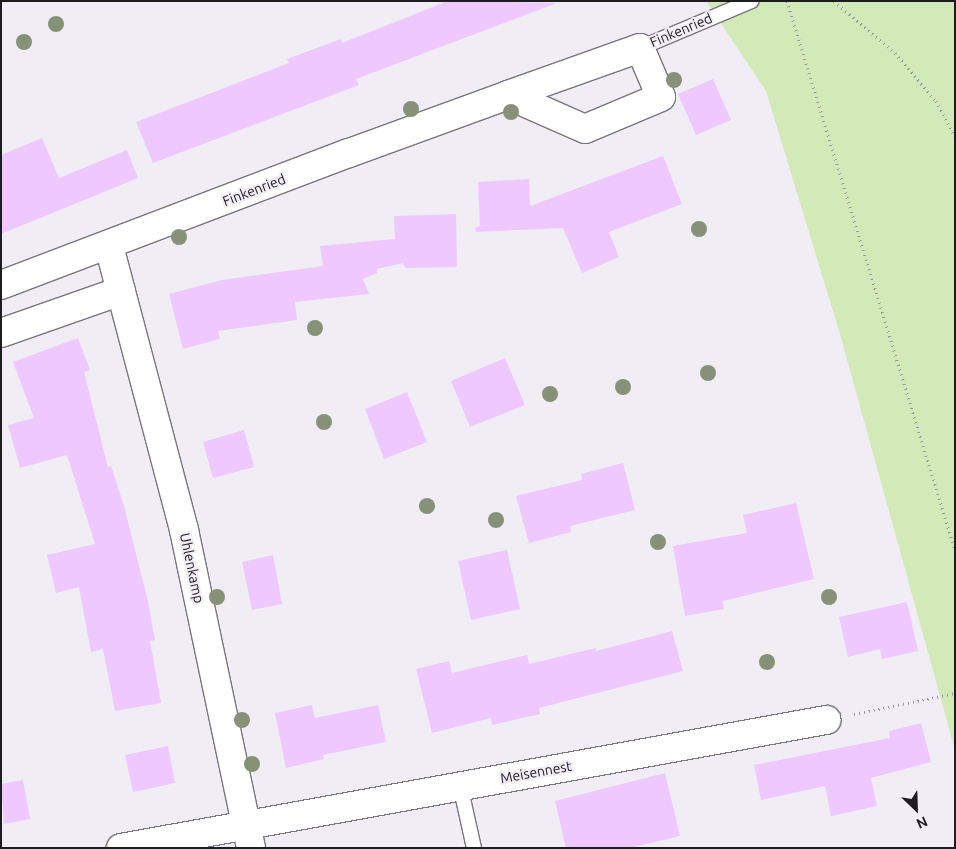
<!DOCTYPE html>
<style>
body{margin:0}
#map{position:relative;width:956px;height:849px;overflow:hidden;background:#f0edf5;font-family:Ubuntu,sans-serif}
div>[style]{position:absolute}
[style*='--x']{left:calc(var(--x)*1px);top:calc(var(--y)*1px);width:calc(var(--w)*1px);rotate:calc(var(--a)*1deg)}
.green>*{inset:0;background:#d2e9b8}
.building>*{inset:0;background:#efc8ff}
.path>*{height:3px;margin-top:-1.5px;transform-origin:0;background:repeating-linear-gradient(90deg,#9a989e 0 1px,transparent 0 5px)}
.roads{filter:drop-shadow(1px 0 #78757c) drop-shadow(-1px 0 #78757c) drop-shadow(0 1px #78757c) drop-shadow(0 -1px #78757c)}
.service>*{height:14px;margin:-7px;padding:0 7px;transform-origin:7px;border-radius:7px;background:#fff}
.minor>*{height:28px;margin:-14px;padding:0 14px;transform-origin:14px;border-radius:14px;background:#fff}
.trees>*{width:16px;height:16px;margin:-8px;border-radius:50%;background:#869177}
span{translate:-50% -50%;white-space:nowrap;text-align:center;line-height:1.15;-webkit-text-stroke:4px #f0edf5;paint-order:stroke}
.street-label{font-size:14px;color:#1d1c1f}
.frame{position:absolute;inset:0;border:2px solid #1d1c1f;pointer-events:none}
.north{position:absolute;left:891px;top:784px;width:50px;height:50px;-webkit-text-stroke:4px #f0edf5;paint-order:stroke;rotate:156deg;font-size:14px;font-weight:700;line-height:20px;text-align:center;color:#1d1c1f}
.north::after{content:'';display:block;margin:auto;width:18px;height:22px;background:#1d1c1f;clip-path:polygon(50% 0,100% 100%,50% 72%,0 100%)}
</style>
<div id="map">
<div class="green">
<div style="clip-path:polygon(706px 1px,955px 1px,955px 750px,840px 334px,766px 91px)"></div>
</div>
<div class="building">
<div style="clip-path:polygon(448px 1px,557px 3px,356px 79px,359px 85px,153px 163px,136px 122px,289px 63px,287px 59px,341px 39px,342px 43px)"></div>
<div style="clip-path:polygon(713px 79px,731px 120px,696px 135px,678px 94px)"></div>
<div style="clip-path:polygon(42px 138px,59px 178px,127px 150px,138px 178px,1px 234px,1px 155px)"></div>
<div style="clip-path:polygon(663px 156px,682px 204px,609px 232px,619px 257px,582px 273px,563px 228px,476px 232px,475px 228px,480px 226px,478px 182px,529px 179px,530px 206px)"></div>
<div style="clip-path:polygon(456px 214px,457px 267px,405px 268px,403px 263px,377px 269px,377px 273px,363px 279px,369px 294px,295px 302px,297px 320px,218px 331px,220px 339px,183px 349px,169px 294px,222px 280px,323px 266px,320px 246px,395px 239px,394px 216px)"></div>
<div style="clip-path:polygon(78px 338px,90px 370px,84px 372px,108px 467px,111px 466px,124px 506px,147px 597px,155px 640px,150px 641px,161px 703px,115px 711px,103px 649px,91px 652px,79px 587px,56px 593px,47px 555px,95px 544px,67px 455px,20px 468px,8px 425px,34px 418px,13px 362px)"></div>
<div style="clip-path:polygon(505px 358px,525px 405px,470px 427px,451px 381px)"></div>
<div style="clip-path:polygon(407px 392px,427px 442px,384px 459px,365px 409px)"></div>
<div style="clip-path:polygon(244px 430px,254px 467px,213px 478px,203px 442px)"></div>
<div style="clip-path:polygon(623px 463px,635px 510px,570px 526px,571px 532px,529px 543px,516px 496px,582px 480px,581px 474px)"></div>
<div style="clip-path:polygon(796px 503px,814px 579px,723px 601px,724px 609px,685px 616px,673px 546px,747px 533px,743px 515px)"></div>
<div style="clip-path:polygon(507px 550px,520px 609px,471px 620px,458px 561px)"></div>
<div style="clip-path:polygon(273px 555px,282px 604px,252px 610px,242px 562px)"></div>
<div style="clip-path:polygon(907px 602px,918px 651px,882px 659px,880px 649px,848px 657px,839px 617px)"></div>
<div style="clip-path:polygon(672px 631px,683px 671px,539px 708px,540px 714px,492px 725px,491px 718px,432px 733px,416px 669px,449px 661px,452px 673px,527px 655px,529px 664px,596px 648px,596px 651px)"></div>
<div style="clip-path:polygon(312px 705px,315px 718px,378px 705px,386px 742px,323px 755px,324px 759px,286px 768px,275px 713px)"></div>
<div style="clip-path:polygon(921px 723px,931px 762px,871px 778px,877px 806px,831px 816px,825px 786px,761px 800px,754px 765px,890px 738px,889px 731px)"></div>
<div style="clip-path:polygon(168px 746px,175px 783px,133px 792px,125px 755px)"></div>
<div style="clip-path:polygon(665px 773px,680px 836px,630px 848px,566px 848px,555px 801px)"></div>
<div style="clip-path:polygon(23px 780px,30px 819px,4px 824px,1px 784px)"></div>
</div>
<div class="path">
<div style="--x:787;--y:1;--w:574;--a:72.99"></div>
<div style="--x:834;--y:1;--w:80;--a:40.4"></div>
<div style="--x:895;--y:53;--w:63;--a:49.5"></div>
<div style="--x:936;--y:101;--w:40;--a:62"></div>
<div style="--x:854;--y:714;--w:103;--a:-11.7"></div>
</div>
<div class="roads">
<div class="service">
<div style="--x:640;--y:48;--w:121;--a:-22.9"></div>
<div style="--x:460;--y:785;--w:65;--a:77.5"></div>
</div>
<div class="minor">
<div style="--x:109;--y:246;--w:294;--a:75.2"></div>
<div style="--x:184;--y:530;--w:325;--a:78.1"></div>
<div style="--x:1;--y:285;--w:372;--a:-20.8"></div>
<div style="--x:349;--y:153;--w:169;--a:-20"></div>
<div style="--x:508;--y:95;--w:140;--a:-19.6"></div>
<div style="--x:640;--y:48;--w:53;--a:66.8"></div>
<div style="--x:661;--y:97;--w:82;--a:157.2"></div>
<div style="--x:585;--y:129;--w:84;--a:-156.2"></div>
<div style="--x:1;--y:333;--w:127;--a:-19.3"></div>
<div style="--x:121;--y:848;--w:717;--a:-10.29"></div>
</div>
</div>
<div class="trees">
<div style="left:56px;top:24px"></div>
<div style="left:24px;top:42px"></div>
<div style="left:674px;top:80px"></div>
<div style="left:411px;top:109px"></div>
<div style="left:511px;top:112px"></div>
<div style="left:699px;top:229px"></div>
<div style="left:179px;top:237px"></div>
<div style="left:315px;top:328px"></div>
<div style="left:708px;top:373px"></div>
<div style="left:623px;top:387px"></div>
<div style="left:550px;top:394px"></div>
<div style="left:324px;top:422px"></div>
<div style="left:427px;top:506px"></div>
<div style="left:496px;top:520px"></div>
<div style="left:658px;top:542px"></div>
<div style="left:217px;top:597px"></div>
<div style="left:829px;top:597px"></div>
<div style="left:767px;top:662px"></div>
<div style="left:242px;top:720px"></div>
<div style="left:252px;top:764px"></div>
</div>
<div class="street-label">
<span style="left:681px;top:30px;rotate:-23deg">Finkenried</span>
<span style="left:254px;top:190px;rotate:-21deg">Finkenried</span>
<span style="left:192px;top:568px;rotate:78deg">Uhlenkamp</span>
<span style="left:536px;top:772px;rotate:-10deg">Meisennest</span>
</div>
<div class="frame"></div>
<div class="north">N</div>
</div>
